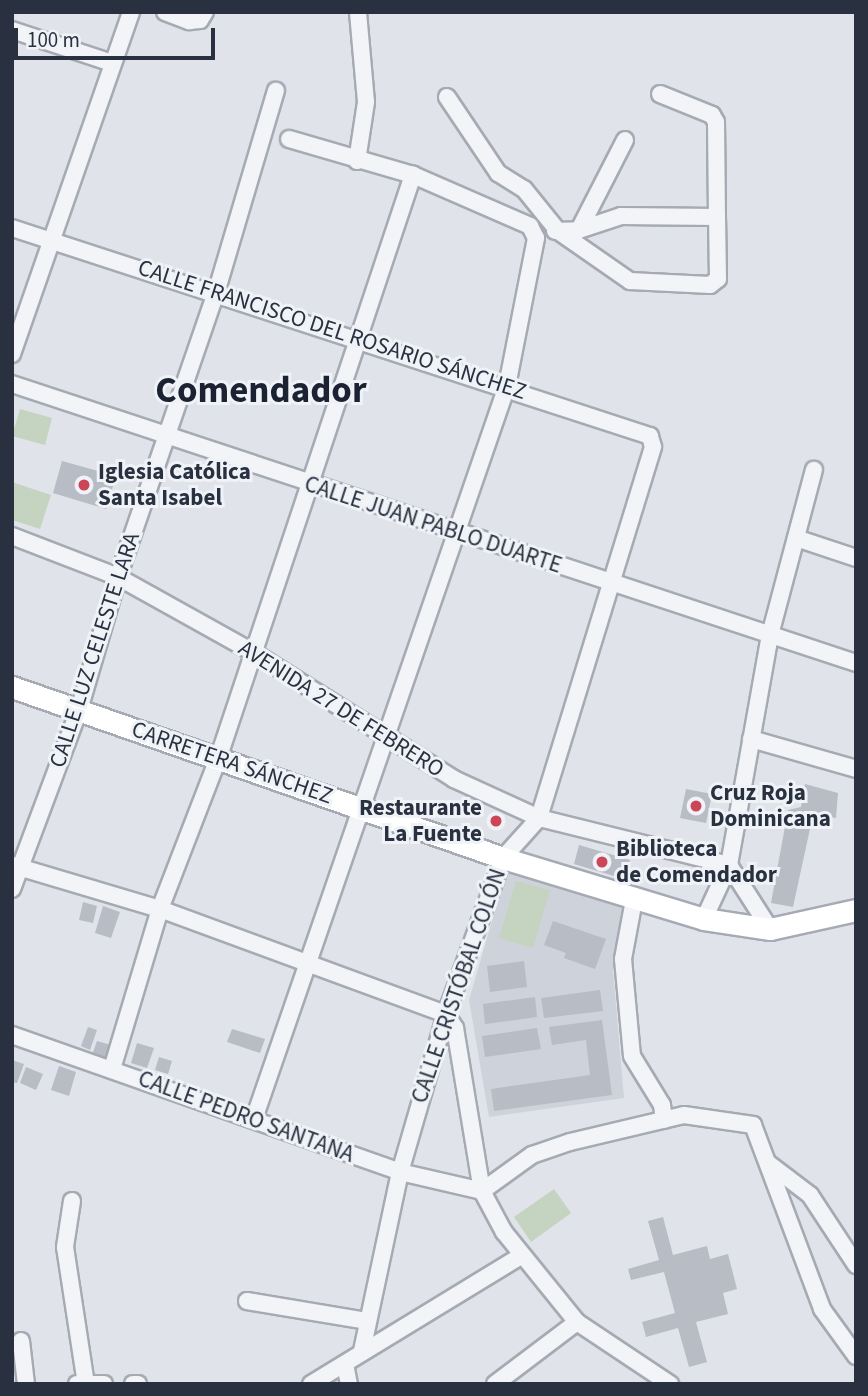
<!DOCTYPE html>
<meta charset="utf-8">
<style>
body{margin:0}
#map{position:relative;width:868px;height:1396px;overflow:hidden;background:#e0e3e9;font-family:"Source Sans 3",sans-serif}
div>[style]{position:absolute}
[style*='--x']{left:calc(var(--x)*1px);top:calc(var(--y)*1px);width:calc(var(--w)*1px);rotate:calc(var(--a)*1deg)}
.built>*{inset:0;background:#ced2db}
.green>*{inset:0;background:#c5d3c1}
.building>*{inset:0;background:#b7bcc5}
.roads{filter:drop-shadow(2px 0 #a5aab3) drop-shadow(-2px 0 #a5aab3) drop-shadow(0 2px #a5aab3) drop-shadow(0 -2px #a5aab3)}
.minor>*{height:16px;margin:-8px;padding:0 8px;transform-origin:8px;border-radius:8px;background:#f2f4f7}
.major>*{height:21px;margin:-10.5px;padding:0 10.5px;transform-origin:10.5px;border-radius:10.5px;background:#fff}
.dots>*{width:19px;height:19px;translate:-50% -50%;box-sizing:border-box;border:4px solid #eff2f6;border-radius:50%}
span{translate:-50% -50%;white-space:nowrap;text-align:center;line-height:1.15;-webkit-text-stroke:6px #eff2f6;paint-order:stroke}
.street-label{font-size:23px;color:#293140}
.poi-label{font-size:23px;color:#293140;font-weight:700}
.left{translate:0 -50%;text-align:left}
.right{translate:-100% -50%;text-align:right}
.town-label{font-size:37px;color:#1b2231;font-weight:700}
.frame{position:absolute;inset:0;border:14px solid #293140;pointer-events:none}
.scale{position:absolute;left:14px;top:28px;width:201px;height:32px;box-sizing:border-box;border:4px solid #293140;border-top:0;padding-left:9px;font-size:21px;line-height:24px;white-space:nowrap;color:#293140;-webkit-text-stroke:5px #eff2f6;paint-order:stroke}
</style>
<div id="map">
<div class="built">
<div style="clip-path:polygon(508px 866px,629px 905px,613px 970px,624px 1098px,489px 1117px,469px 1000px)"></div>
</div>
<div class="green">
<div style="clip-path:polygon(20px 409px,52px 418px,45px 445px,12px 436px)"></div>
<div style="clip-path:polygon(12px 482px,51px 495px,40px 529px,12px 520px)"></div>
<div style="clip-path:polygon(516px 881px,550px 890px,533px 948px,499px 938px)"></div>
<div style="clip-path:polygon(554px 1189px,571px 1213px,531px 1242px,514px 1217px)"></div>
</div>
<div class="building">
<div style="clip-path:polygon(62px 461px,116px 476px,106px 509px,53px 493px)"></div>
<div style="clip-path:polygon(805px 784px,838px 793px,836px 818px,813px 815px,793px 907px,771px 903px,788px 810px,801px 807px)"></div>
<div style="clip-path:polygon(686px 789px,712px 794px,706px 823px,680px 818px)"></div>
<div style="clip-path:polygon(579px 845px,630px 860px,624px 879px,574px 864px)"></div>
<div style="clip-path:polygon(83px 902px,97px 906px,93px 923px,79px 920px)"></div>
<div style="clip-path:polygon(103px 906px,120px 912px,111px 938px,95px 933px)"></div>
<div style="clip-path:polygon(553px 921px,606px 939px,595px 969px,564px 958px,566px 953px,544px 945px)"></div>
<div style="clip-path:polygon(524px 961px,527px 987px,490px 992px,487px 966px)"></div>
<div style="clip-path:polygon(600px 990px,603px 1011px,544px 1018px,541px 998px)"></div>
<div style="clip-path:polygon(535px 997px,537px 1017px,485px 1024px,483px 1004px)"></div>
<div style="clip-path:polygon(602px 1020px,612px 1095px,494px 1111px,491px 1089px,590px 1075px,586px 1040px,552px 1045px,549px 1027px)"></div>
<div style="clip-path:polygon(88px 1027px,97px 1030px,90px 1050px,81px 1046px)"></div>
<div style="clip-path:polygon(537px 1028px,541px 1049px,485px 1057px,482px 1036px)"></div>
<div style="clip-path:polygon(232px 1029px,265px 1039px,260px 1053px,227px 1042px)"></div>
<div style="clip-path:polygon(97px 1041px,111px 1045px,106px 1059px,92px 1055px)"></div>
<div style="clip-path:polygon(137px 1043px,154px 1048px,147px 1068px,131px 1063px)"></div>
<div style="clip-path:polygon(159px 1057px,172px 1061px,168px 1074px,155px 1070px)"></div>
<div style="clip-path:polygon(12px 1060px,24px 1064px,17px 1083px,12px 1082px)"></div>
<div style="clip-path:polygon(59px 1066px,76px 1072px,69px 1096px,51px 1090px)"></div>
<div style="clip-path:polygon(26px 1067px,43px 1074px,36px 1090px,20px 1083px)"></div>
<div style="clip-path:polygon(663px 1217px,673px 1255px,707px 1246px,710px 1259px,728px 1254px,737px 1289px,723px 1293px,728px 1314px,696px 1322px,707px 1362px,689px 1367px,678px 1328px,646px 1337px,642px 1322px,675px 1313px,664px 1272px,631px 1280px,628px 1269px,659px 1260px,648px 1221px)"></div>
</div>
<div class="roads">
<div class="minor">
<div style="--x:165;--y:12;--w:26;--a:21"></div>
<div style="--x:189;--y:21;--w:11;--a:-5"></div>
<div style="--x:200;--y:20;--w:9;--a:-58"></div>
<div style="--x:12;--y:30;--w:105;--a:18.3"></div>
<div style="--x:447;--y:97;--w:92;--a:56.1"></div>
<div style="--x:498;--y:173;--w:31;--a:32"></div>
<div style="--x:524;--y:189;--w:54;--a:51"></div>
<div style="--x:558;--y:231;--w:88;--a:34.8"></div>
<div style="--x:630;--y:281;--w:80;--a:2.9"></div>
<div style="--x:710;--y:285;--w:10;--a:-37"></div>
<div style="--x:718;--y:279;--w:62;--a:-90.9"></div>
<div style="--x:357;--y:161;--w:60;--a:-81.3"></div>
<div style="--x:366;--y:102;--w:90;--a:-95.1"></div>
<div style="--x:12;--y:228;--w:671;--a:18.06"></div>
<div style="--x:650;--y:436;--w:11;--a:75"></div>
<div style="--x:653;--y:447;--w:388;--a:107.1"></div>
<div style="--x:539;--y:818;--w:54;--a:132"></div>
<div style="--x:503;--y:858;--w:166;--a:110.1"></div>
<div style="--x:446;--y:1014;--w:165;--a:106.2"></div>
<div style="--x:400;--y:1172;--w:183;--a:102"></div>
<div style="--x:579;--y:230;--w:101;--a:-62.9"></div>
<div style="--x:555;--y:231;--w:24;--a:-2"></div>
<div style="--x:579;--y:230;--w:44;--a:-18.4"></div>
<div style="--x:621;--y:216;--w:96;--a:0.6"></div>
<div style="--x:717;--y:217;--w:95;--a:-90.6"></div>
<div style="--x:716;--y:122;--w:8;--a:-120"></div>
<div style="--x:712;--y:115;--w:56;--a:-158"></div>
<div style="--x:12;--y:354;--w:362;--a:-70.8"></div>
<div style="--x:12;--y:384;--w:889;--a:18.29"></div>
<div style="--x:12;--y:536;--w:114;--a:21.1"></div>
<div style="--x:118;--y:577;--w:152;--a:29.1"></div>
<div style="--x:251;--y:651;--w:240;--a:32.2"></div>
<div style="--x:454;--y:779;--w:94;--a:24.6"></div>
<div style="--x:539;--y:818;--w:196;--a:13.9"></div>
<div style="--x:729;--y:865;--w:76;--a:57.4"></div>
<div style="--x:796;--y:538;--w:63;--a:18.4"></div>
<div style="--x:751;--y:739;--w:109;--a:15.9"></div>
<div style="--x:12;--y:865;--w:154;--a:16.6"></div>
<div style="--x:160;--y:909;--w:305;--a:20.2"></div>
<div style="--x:446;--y:1014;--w:17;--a:57"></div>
<div style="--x:455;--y:1028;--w:165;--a:80.6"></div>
<div style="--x:482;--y:1191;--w:47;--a:61.8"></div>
<div style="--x:504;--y:1232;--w:116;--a:51"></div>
<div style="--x:577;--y:1322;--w:112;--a:33.7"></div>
<div style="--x:12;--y:889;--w:191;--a:-69.5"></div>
<div style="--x:79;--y:710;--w:139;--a:-73.7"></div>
<div style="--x:118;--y:577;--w:300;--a:-71"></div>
<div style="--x:216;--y:293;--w:211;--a:-73.5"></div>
<div style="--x:634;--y:900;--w:60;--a:100.6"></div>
<div style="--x:623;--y:959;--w:97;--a:84.7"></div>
<div style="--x:632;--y:1056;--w:57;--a:58.5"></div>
<div style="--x:662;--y:1105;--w:15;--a:82"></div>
<div style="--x:704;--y:919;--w:60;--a:-65.2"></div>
<div style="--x:729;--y:865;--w:234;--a:-79.9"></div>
<div style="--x:770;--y:635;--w:171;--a:-75.1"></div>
<div style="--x:12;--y:1035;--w:411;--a:19.4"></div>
<div style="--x:400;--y:1172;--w:84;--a:13"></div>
<div style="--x:482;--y:1191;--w:62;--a:-35.8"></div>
<div style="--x:532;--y:1155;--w:40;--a:-18.9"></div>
<div style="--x:570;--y:1142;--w:117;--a:-13.3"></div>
<div style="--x:684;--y:1115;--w:70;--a:8.2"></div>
<div style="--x:753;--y:1125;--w:197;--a:69.4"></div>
<div style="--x:822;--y:1309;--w:58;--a:54.1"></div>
<div style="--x:112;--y:1069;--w:167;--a:-73.3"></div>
<div style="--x:160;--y:909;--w:164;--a:-68.9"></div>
<div style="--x:219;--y:756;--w:613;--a:-71.54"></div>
<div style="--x:254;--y:1119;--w:775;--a:-70.96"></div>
<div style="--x:507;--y:386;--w:151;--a:-78.9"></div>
<div style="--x:536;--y:238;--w:13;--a:-117"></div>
<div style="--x:530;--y:226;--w:128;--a:-156.4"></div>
<div style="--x:413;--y:175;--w:129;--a:-163.8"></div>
<div style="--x:768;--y:1163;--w:53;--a:37.3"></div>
<div style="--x:810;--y:1195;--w:84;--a:56.7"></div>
<div style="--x:72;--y:1201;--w:47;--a:98.7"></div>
<div style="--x:65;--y:1247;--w:139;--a:81.3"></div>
<div style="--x:247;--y:1301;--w:121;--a:9.5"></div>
<div style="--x:21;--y:1341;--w:43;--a:83.4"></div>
<div style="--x:345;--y:1364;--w:20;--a:79"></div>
<div style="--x:77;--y:1384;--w:27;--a:0"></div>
<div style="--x:133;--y:1384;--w:5;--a:0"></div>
<div style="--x:311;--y:1384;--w:246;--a:-31.4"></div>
<div style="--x:495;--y:1384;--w:103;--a:-37.1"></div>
</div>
<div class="major">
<div style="--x:12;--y:687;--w:520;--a:19.2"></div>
<div style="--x:503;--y:858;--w:210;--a:16.9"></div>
<div style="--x:704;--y:919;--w:67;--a:8.6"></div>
<div style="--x:770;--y:929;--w:88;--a:-12.5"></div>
</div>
</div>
<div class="dots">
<div style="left:84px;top:485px;background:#cd4657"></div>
<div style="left:696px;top:806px;background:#cd4657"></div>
<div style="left:496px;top:821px;background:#cd4657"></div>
<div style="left:602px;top:862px;background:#cd4657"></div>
</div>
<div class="street-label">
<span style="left:332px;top:330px;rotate:18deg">CALLE FRANCISCO DEL ROSARIO SÁNCHEZ</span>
<span style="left:433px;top:525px;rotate:18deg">CALLE JUAN PABLO DUARTE</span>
<span style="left:95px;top:650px;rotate:-72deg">CALLE LUZ CELESTE LARA</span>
<span style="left:341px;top:709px;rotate:32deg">AVENIDA 27 DE FEBRERO</span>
<span style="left:232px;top:763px;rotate:19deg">CARRETERA SÁNCHEZ</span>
<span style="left:459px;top:986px;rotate:-71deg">CALLE CRISTÓBAL COLÓN</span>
<span style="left:246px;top:1117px;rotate:20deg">CALLE PEDRO SANTANA</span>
</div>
<div class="poi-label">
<span class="left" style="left:98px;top:485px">Iglesia Católica<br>Santa Isabel</span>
<span class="left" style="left:710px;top:806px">Cruz Roja<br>Dominicana</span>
<span class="right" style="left:482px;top:821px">Restaurante<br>La Fuente</span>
<span class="left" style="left:616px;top:862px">Biblioteca<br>de Comendador</span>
</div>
<div class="town-label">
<span style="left:261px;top:391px">Comendador</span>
</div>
<div class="frame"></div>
<div class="scale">100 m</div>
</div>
